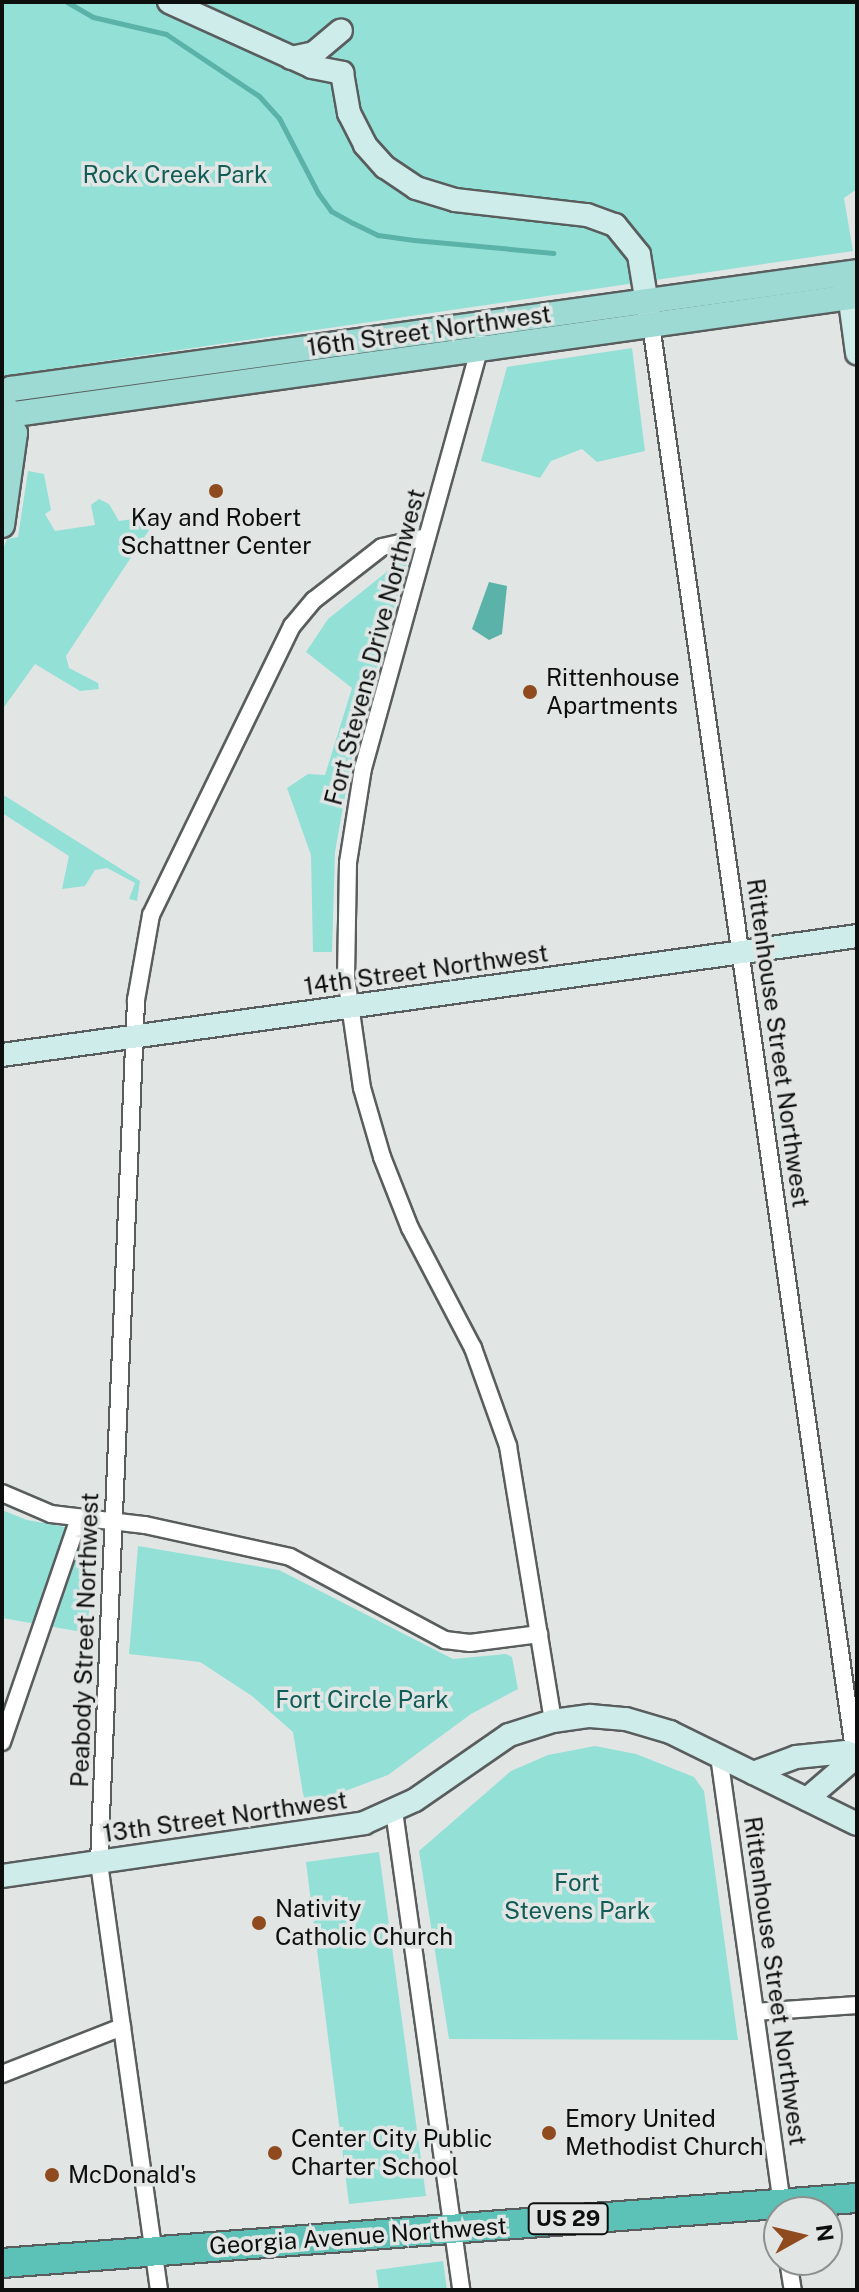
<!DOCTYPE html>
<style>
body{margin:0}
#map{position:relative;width:859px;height:2292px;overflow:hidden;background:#e1e6e5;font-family:"Public Sans",sans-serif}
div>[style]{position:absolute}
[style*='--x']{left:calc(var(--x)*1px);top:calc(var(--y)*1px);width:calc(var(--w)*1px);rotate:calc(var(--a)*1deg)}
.green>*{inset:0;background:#93e0d7}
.water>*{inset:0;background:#5bb2a9}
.stream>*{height:5px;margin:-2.5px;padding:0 2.5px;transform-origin:2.5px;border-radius:2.5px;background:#5bb2a9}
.roads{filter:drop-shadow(2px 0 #595d5d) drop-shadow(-2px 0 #595d5d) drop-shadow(0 2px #595d5d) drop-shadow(0 -2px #595d5d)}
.street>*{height:16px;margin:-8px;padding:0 8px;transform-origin:8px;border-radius:8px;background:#fff}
.secondary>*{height:22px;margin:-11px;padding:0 11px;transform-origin:11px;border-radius:11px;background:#ceece9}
.primary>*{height:24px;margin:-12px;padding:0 12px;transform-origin:12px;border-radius:12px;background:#9ddad3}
.highway>*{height:28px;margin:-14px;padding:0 14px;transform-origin:14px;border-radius:14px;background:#5cc1b6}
.dots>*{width:22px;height:22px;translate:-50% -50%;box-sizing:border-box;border:4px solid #e1e6e5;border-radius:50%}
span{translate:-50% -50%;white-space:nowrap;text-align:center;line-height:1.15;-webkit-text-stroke:7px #e1e6e5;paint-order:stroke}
.shield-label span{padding:2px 6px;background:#e1e6e5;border:2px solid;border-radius:6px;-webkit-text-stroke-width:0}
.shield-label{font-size:22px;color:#0d0e0e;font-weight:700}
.park-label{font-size:24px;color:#115c56}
.street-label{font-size:24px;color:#0d0e0e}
.poi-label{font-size:24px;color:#0d0e0e}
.left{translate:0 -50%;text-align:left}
.frame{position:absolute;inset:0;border:4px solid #0d0e0e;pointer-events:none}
.north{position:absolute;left:763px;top:2196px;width:80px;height:80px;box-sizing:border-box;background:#e1e6e5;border:2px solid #8c908f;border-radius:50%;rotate:82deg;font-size:22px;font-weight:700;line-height:32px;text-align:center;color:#0d0e0e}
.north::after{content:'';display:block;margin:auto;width:28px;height:36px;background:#8f4b1e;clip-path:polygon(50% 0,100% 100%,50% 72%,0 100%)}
</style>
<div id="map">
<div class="green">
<div style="clip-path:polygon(2px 2px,857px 2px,857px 189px,844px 198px,853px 251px,2px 376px)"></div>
<div style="clip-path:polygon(632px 348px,645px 451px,597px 462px,582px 449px,551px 461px,540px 478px,481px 461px,507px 367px)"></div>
<div style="clip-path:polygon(28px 471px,44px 474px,51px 510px,45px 514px,55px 531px,95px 525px,91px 505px,99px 499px,109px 504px,119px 521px,159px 515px,66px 656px,69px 668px,98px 683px,99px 689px,80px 691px,35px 664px,2px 710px,2px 552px,7px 539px,18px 537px)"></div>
<div style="clip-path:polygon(399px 562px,407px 563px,354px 746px,335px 852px,332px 952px,313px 952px,311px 855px,287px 788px,308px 774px,325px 775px,352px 688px,306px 652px,328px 619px)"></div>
<div style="clip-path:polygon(2px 794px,140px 881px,137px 901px,129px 899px,135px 883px,107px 868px,95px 870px,85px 886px,62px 889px,69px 856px,2px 813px)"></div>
<div style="clip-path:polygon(2px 1510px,27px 1520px,93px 1532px,88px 1633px,2px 1618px)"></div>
<div style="clip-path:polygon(138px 1546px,279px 1570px,453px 1659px,506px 1654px,512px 1657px,518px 1689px,471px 1714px,388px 1775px,305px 1806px,293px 1732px,252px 1696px,200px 1662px,129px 1654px)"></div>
<div style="clip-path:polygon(595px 1746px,636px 1754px,694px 1777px,704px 1791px,738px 2040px,449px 2039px,419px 1851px,511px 1771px,548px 1755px)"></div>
<div style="clip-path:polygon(379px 1852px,426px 2196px,349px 2204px,306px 1862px)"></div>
<div style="clip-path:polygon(443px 2261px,447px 2290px,379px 2290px,376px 2270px)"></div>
</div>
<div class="water">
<div style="clip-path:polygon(489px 582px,507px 586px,502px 634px,489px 640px,472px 629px)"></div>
</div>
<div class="stream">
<div style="--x:67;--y:2;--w:30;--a:30"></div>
<div style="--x:93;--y:17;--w:75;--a:13.1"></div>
<div style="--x:166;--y:34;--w:112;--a:33.7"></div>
<div style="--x:259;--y:96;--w:30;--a:48"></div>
<div style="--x:279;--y:118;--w:85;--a:62.5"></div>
<div style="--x:318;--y:193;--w:22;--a:54"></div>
<div style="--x:331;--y:211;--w:25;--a:29"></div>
<div style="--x:353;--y:223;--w:28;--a:26"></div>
<div style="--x:378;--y:235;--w:36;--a:8"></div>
<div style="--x:414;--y:240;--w:140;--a:5.3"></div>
</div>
<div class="roads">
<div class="street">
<div style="--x:651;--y:325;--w:1453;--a:81.89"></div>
<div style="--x:481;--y:343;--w:441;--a:105.5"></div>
<div style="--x:363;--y:768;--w:96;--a:99"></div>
<div style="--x:348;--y:863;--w:114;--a:91"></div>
<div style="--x:346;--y:977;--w:112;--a:81.8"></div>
<div style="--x:362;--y:1088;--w:72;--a:73.8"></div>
<div style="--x:382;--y:1157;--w:76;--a:68.5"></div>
<div style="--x:410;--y:1228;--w:136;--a:62.3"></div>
<div style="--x:473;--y:1348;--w:104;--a:70.3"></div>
<div style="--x:508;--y:1446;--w:279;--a:80.7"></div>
<div style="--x:2;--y:1493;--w:53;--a:23.2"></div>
<div style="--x:51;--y:1514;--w:95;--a:6.7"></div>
<div style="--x:145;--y:1525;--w:148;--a:12.4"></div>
<div style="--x:290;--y:1557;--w:176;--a:28.2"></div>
<div style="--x:445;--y:1640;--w:25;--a:7"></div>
<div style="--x:470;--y:1643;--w:70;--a:-7.4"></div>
<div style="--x:2;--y:1742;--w:237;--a:-71"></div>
<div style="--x:719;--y:1756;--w:458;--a:82"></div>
<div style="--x:394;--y:1811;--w:484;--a:82"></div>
<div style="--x:755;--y:2012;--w:102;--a:-3.9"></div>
<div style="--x:2;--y:2074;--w:129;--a:-21.4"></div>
<div style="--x:788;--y:2260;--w:30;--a:81"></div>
<div style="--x:159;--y:2290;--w:432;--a:-98"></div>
<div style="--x:99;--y:1862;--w:863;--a:-87.54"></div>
<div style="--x:136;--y:1000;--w:86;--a:-80"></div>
<div style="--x:151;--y:915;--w:322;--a:-64"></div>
<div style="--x:292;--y:626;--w:34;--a:-50"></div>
<div style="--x:314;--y:600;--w:86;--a:-37.9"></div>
<div style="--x:382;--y:547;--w:46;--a:-12.5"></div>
</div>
<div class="secondary">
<div style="--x:169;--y:2;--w:157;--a:24.4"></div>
<div style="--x:312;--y:67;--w:31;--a:11"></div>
<div style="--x:342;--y:73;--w:41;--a:80.1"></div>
<div style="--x:349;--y:113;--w:36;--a:63"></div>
<div style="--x:365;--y:145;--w:30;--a:48"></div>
<div style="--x:385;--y:167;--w:37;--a:34"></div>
<div style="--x:416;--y:188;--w:41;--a:17.1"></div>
<div style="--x:455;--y:200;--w:133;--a:6.5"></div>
<div style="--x:587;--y:215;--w:30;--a:20"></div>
<div style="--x:615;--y:225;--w:38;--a:51"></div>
<div style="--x:639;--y:255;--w:62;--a:80.7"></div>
<div style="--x:291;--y:58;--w:24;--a:-12"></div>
<div style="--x:314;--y:53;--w:35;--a:-40"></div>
<div style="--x:847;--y:279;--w:75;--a:82.3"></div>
<div style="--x:2;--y:1055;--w:863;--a:-7.92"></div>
<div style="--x:753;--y:1773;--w:46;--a:-20.4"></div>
<div style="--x:796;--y:1757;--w:50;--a:-5.7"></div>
<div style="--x:846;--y:1752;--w:12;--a:20"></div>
<div style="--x:807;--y:1799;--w:65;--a:-40.6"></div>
<div style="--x:2;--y:1876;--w:366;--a:-8.3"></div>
<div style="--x:364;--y:1823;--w:56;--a:-24.3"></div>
<div style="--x:415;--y:1800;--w:114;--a:-34.7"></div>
<div style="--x:509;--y:1735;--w:46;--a:-17.7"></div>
<div style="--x:553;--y:1721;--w:37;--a:-8"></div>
<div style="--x:590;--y:1716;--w:36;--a:5"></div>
<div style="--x:626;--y:1719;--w:46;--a:16.5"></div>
<div style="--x:670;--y:1732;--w:208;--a:26.2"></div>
</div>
<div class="primary">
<div style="--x:2;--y:395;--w:11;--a:-34"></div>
<div style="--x:11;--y:389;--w:854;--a:-7.87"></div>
<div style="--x:2;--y:409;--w:14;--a:21"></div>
<div style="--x:15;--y:414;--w:850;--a:-7.98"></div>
<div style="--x:2;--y:415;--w:22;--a:54"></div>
<div style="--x:15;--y:433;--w:93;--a:98"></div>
</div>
<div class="highway">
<div style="--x:2;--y:2263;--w:857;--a:-4.35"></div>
</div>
</div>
<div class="dots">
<div style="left:216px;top:491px;background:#8f4b1e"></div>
<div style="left:530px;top:692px;background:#8f4b1e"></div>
<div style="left:259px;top:1923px;background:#8f4b1e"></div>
<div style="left:549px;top:2133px;background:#8f4b1e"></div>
<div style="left:275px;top:2153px;background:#8f4b1e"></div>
<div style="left:52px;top:2175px;background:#8f4b1e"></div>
</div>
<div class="shield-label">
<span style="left:568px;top:2219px">US 29</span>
</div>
<div class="park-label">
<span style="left:175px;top:175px">Rock Creek Park</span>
<span style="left:362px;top:1700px">Fort Circle Park</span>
<span style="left:577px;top:1897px">Fort<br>Stevens Park</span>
</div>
<div class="street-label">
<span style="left:429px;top:331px;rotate:-8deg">16th Street Northwest</span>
<span style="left:375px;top:647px;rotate:-75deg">Fort Stevens Drive Northwest</span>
<span style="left:426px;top:970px;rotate:-8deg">14th Street Northwest</span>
<span style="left:778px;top:1043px;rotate:82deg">Rittenhouse Street Northwest</span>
<span style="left:85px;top:1640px;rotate:-88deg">Peabody Street Northwest</span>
<span style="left:225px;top:1817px;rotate:-8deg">13th Street Northwest</span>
<span style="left:775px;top:1981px;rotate:82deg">Rittenhouse Street Northwest</span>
<span style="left:358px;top:2236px;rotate:-4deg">Georgia Avenue Northwest</span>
</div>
<div class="poi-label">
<span style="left:216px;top:532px">Kay and Robert<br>Schattner Center</span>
<span class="left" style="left:546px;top:692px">Rittenhouse<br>Apartments</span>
<span class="left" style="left:275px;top:1923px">Nativity<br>Catholic Church</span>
<span class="left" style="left:565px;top:2133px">Emory United<br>Methodist Church</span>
<span class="left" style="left:291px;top:2153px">Center City Public<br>Charter School</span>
<span class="left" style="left:68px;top:2175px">McDonald's</span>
</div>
<div class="frame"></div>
<div class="north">N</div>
</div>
